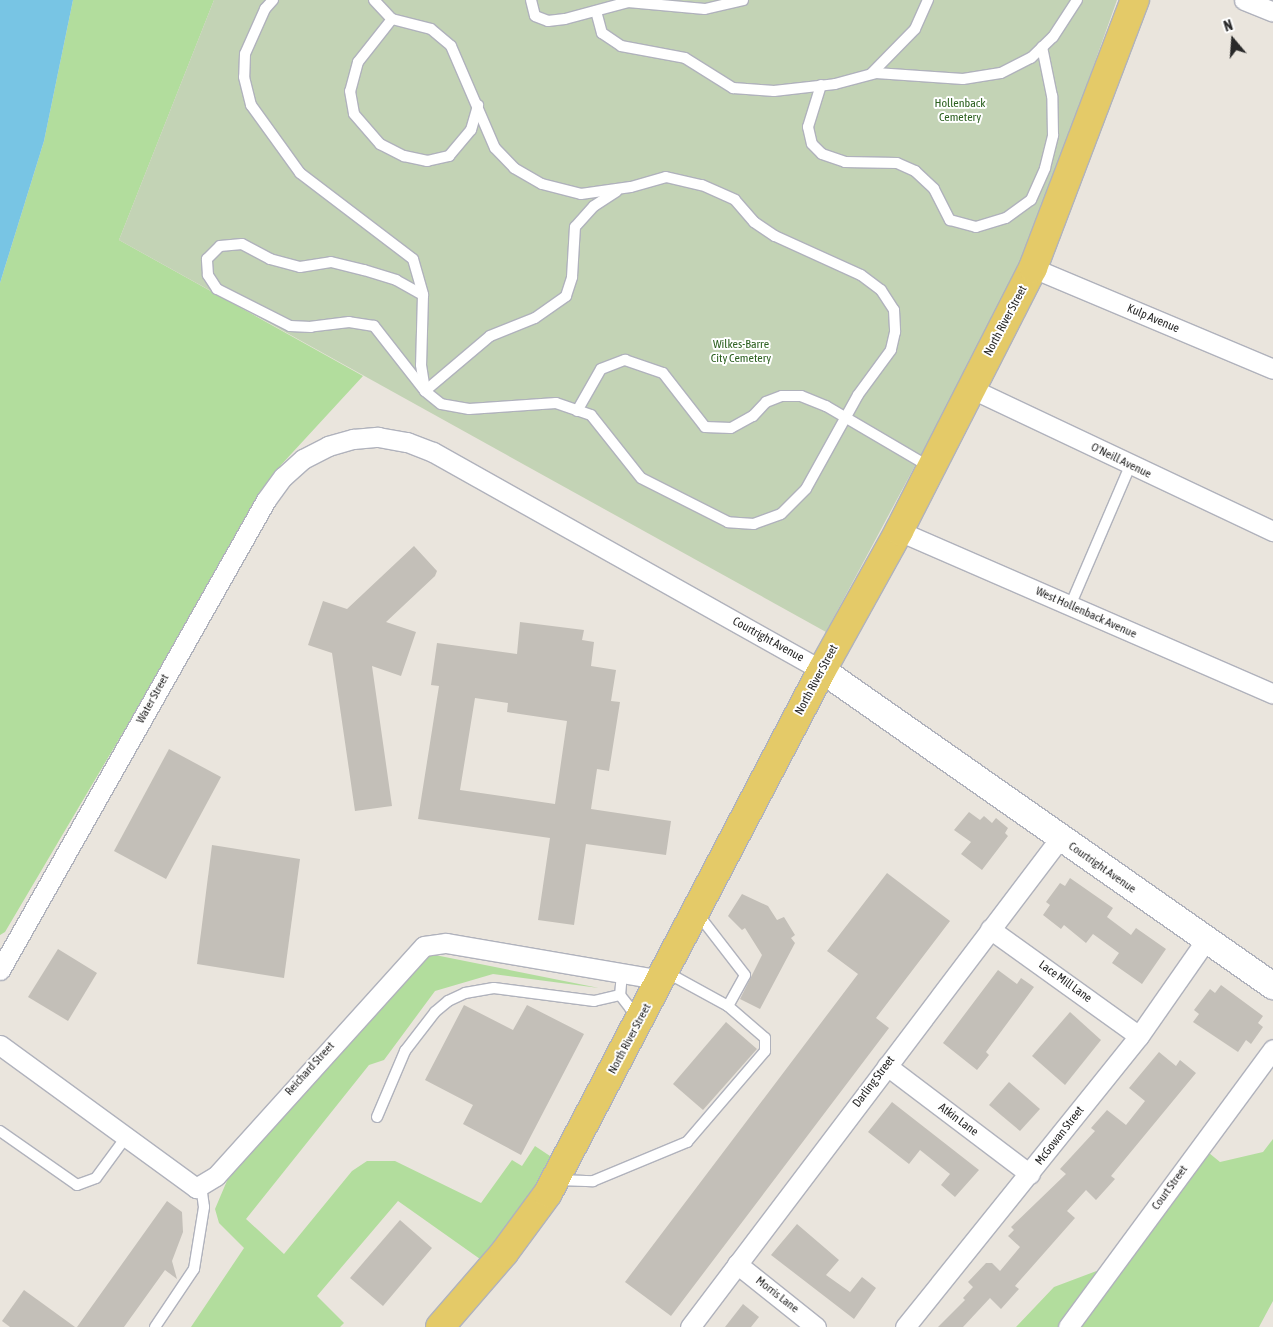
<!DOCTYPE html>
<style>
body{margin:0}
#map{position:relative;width:1273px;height:1327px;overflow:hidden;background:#eae5dd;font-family:"Asap Condensed",sans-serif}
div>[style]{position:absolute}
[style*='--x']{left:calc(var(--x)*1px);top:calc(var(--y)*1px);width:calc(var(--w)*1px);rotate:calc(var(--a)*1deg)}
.green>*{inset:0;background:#b2dd9d}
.cemetery>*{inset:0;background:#c3d3b5}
.water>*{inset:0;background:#78c5e4}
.building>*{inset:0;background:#c3bfb8}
.roads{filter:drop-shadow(1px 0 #b0b2bc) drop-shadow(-1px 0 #b0b2bc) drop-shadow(0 1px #b0b2bc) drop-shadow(0 -1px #b0b2bc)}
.lane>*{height:10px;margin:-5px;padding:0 5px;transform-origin:5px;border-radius:5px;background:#fff}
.street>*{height:19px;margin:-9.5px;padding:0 9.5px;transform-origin:9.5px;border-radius:9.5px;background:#fff}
.secondary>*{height:26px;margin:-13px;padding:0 13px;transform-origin:13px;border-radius:13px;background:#fff}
.primary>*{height:28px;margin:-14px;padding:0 14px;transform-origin:14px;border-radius:14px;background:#e4ca68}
span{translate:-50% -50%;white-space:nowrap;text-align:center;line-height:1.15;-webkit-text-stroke:4px #fff;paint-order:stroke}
.park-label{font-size:12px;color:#2c6020}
.street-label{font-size:12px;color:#292929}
.north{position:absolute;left:1208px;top:15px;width:50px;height:50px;-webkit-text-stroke:4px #fff;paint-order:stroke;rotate:342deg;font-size:14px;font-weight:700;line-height:20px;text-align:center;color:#292929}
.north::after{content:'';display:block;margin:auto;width:18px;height:22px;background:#292929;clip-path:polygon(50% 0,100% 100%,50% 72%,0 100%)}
</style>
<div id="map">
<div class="green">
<div style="clip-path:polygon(73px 0,214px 0,119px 240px,363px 376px,281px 465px,5px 932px,0 935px,0 283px,44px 141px)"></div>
<div style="clip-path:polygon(430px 954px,599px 988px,493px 974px,435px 991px,384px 1060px,369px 1065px,246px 1219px,284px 1254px,352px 1171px,367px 1161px,395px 1161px,481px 1203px,512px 1160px,522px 1166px,535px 1146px,553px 1158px,537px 1192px,480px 1259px,398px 1201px,317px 1296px,344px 1323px,340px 1327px,191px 1327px,244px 1248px,219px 1223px,215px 1209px,229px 1176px)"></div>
<div style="clip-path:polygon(1273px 1139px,1273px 1301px,1259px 1327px,1016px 1327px,1054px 1287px,1131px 1258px,1209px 1153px,1220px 1162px,1263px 1152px)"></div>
</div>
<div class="cemetery">
<div style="clip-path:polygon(214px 0,1117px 0,1023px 264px,826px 632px,119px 240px)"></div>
</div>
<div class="water">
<div style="clip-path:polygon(0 0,73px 0,44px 141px,0 283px)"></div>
</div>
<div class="building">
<div style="clip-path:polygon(414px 546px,437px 571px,435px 576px,386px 622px,416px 632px,401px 676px,372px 666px,392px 806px,355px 811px,332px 653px,308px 645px,323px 601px,347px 609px)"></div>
<div style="clip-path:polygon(evenodd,520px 622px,584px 630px,582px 640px,594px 642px,591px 666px,616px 670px,611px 701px,620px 702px,609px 771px,597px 769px,591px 809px,671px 821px,666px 855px,586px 844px,574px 925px,538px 920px,550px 838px,418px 819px,439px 686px,431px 685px,437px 643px,517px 654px,520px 622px,475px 698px,508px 703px,507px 712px,567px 721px,555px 804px,460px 790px,475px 698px)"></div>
<div style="clip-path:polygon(169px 749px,221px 777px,166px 879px,114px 851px)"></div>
<div style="clip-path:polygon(969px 812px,980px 820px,984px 816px,992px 823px,996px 818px,1008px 828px,1005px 833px,1008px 836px,982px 870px,961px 854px,971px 842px,954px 830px)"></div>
<div style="clip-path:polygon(212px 845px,300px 859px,284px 978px,197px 964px)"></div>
<div style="clip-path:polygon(887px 873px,950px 921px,876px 1018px,889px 1028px,671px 1316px,625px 1282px,858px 974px,827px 951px)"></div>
<div style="clip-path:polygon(1070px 878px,1113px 908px,1107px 917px,1131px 935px,1136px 928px,1166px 949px,1142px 984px,1112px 963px,1119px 953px,1093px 934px,1086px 943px,1064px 925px,1061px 929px,1043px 915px,1050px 905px,1046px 902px,1060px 883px,1065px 886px)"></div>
<div style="clip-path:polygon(742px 894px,768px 906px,777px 920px,784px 917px,795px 935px,791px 938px,795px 943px,760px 1009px,740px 999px,762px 955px,745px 928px,742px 930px,728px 916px)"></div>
<div style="clip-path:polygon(58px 949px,97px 973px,68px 1021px,28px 997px)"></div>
<div style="clip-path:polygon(998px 970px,1017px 984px,1021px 978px,1034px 987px,986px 1052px,989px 1055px,977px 1070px,943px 1043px)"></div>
<div style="clip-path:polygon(1221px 985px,1263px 1016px,1258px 1023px,1263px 1027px,1251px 1044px,1246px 1040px,1238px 1052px,1193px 1022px,1199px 1014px,1194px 1010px,1210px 989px,1215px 993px)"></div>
<div style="clip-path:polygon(464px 1005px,513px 1030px,527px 1005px,584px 1034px,521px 1155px,463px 1124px,473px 1105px,425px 1080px)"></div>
<div style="clip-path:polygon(1070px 1012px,1101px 1040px,1065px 1085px,1032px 1056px)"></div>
<div style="clip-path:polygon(726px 1022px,757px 1049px,703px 1110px,673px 1084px)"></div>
<div style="clip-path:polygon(1159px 1052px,1176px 1066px,1180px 1060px,1196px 1073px,1111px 1176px,1115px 1179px,1096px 1200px,1086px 1190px,1067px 1211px,1075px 1218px,1015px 1286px,1019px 1289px,1001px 1309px,990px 1298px,963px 1327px,938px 1327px,965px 1300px,963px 1298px,973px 1287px,968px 1282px,986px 1263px,992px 1263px,1000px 1271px,1020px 1247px,1008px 1236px,1014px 1230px,1011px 1227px,1066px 1174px,1060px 1169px,1095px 1131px,1091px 1128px,1107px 1110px,1126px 1125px,1145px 1101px,1129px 1088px)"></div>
<div style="clip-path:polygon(1009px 1082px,1040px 1109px,1020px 1131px,989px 1105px)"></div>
<div style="clip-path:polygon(892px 1102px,979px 1170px,955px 1197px,941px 1185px,950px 1174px,920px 1150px,909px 1164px,868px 1132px)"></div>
<div style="clip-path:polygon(167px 1201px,182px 1212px,183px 1232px,172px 1261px,177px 1279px,165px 1270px,124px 1327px,77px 1327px)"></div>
<div style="clip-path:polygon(400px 1220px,432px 1248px,383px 1306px,350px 1278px)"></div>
<div style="clip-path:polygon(797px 1224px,839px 1260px,826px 1275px,850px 1292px,862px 1277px,876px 1288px,854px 1319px,771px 1255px)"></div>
<div style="clip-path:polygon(24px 1290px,75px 1327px,10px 1327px,2px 1321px)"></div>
<div style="clip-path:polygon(743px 1304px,759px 1317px,751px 1327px,725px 1327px)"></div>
</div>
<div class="roads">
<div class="lane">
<div style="--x:273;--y:0;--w:12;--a:132"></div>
<div style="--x:265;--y:9;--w:49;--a:114"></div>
<div style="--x:245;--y:54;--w:23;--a:92"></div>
<div style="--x:244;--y:77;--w:29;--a:76"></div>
<div style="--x:251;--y:105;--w:84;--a:54.2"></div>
<div style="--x:300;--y:173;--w:142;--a:37.3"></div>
<div style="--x:413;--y:259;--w:37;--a:74"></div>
<div style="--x:423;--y:295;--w:70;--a:91.6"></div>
<div style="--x:421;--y:365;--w:26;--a:81"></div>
<div style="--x:425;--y:391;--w:85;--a:-40.2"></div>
<div style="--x:490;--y:336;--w:48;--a:-21.8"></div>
<div style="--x:535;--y:318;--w:38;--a:-35"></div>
<div style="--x:566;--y:296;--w:20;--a:-72"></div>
<div style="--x:572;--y:277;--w:50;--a:-86.6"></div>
<div style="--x:575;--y:227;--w:28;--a:-48"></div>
<div style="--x:594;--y:206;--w:27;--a:-33"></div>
<div style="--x:374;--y:0;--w:26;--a:47"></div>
<div style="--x:392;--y:19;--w:40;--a:14.4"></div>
<div style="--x:431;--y:29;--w:26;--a:40"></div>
<div style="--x:451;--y:46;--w:111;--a:66.7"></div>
<div style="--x:495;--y:148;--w:28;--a:46"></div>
<div style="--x:514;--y:168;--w:32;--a:30"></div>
<div style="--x:542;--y:184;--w:40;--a:14.4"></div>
<div style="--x:581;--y:194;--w:50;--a:-8"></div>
<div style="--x:631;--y:187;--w:36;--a:-16"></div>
<div style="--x:666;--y:177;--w:37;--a:13"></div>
<div style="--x:702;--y:185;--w:36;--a:24"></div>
<div style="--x:735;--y:200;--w:29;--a:49"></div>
<div style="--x:754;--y:222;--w:25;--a:34"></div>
<div style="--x:775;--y:236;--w:94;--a:24.4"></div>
<div style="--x:861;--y:275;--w:25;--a:37"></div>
<div style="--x:881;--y:290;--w:24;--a:57"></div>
<div style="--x:894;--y:310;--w:22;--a:87"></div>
<div style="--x:895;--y:332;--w:18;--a:103"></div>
<div style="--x:891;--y:350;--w:56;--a:126.3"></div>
<div style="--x:858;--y:395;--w:107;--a:119"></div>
<div style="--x:806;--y:489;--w:35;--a:135"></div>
<div style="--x:781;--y:514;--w:29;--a:160"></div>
<div style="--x:754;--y:524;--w:26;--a:-176"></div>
<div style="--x:728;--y:522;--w:97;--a:-153.2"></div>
<div style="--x:641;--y:478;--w:80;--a:-128.4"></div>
<div style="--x:591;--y:415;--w:37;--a:-161"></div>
<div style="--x:556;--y:403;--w:87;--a:176.1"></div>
<div style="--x:469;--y:409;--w:28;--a:-170"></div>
<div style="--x:441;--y:404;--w:21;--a:-141"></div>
<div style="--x:425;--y:391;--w:83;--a:-128.1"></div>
<div style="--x:374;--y:326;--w:25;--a:-171"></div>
<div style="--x:349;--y:322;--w:38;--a:173"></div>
<div style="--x:311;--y:327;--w:21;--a:-177"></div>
<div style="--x:290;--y:326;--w:82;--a:-153.1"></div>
<div style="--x:217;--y:289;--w:17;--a:-123"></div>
<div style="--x:208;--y:275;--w:16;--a:-94"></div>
<div style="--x:207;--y:259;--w:18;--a:-45"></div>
<div style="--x:220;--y:246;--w:22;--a:-5"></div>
<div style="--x:242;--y:244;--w:32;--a:28"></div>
<div style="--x:270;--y:259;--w:31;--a:15"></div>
<div style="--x:300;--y:267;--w:31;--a:-9"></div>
<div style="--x:331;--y:262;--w:34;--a:14"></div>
<div style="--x:364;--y:270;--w:34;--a:17"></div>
<div style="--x:396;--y:280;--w:31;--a:29"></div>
<div style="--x:531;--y:0;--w:16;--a:76"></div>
<div style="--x:535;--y:16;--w:14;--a:21"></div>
<div style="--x:548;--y:21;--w:17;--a:-7"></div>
<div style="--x:565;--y:19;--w:65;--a:-15.1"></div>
<div style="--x:628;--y:2;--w:77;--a:5.2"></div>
<div style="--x:705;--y:9;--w:39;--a:-13"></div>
<div style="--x:596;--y:11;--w:23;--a:75"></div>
<div style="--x:602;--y:33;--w:23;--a:34"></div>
<div style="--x:621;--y:46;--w:65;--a:10.6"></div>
<div style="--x:685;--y:58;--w:57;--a:32"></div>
<div style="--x:733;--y:88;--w:41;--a:4.2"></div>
<div style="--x:774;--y:91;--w:61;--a:-6.5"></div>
<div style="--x:835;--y:84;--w:42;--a:-15"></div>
<div style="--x:876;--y:73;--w:87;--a:3.9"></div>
<div style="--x:963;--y:79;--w:38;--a:-9"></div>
<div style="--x:1001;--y:73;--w:34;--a:-27"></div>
<div style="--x:1031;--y:58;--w:30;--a:-44"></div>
<div style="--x:1053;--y:37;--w:44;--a:-57"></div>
<div style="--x:392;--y:19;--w:55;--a:128.3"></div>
<div style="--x:358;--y:62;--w:30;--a:105"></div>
<div style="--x:350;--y:91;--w:23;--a:80"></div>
<div style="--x:354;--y:114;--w:40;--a:49"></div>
<div style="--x:380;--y:144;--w:27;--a:27"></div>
<div style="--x:404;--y:156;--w:24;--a:12"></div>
<div style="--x:427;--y:161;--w:23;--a:-13"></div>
<div style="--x:449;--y:156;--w:34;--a:-50"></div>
<div style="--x:471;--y:130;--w:26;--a:-74"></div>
<div style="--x:871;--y:74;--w:63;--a:-45.6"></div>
<div style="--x:915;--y:29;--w:32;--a:-66"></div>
<div style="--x:821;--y:85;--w:44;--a:107.2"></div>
<div style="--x:808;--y:127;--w:17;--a:77"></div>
<div style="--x:812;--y:144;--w:14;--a:45"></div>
<div style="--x:822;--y:154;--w:24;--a:19"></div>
<div style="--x:845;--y:162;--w:52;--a:1.1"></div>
<div style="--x:897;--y:163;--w:20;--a:24"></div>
<div style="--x:915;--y:171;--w:26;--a:43"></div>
<div style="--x:934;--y:189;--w:35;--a:63"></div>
<div style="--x:950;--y:220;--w:27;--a:15"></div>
<div style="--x:976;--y:227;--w:31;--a:-17"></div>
<div style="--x:1006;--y:218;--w:31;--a:-36"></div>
<div style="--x:1031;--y:200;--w:35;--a:-66"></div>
<div style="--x:1045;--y:168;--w:34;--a:-76"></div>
<div style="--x:1053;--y:135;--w:39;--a:-91"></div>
<div style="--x:1052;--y:96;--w:50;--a:-101.5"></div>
<div style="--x:577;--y:411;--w:48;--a:-60.3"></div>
<div style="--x:601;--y:369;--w:26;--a:-21"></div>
<div style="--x:625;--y:360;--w:40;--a:18.9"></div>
<div style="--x:663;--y:373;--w:68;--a:52.1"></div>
<div style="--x:705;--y:427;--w:26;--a:2"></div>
<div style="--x:731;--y:428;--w:25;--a:-29"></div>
<div style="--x:753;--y:416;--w:19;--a:-47"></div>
<div style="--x:766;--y:402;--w:17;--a:-21"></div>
<div style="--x:782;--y:396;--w:19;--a:0"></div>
<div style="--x:801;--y:396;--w:27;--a:22"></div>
<div style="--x:826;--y:406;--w:121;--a:30.4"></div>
<div style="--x:1070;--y:606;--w:152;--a:-66.8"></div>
<div style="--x:666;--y:972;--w:71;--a:28.7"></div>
<div style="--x:728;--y:1006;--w:35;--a:-61"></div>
<div style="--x:745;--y:975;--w:78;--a:-127.7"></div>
<div style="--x:622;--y:973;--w:22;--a:95"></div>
<div style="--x:620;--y:995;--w:16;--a:52"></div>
<div style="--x:630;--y:1008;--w:13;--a:18"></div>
<div style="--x:377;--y:1117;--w:72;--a:-67"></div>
<div style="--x:405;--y:1051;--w:49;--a:-52.4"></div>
<div style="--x:435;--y:1012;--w:17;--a:-40"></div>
<div style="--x:448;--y:1001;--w:19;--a:-25"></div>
<div style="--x:465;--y:993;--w:29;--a:-10"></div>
<div style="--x:494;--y:988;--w:101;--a:7.4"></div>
<div style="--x:594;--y:1001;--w:27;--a:-13"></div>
<div style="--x:0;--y:1131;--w:94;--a:35"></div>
<div style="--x:77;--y:1185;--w:20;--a:-20"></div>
<div style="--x:96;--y:1178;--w:51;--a:-53.8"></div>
<div style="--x:558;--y:1180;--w:35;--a:2"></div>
<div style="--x:593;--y:1181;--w:102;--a:-22.5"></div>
<div style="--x:687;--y:1142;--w:120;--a:-49.4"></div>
<div style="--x:765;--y:1051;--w:13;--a:-90"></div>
<div style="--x:765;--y:1038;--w:49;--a:-139.1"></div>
<div style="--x:155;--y:1327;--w:70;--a:-56.1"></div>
<div style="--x:194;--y:1269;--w:63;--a:-80.8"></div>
<div style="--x:204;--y:1207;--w:22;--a:-98"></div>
</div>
<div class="street">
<div style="--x:1244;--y:0;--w:31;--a:22"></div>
<div style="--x:1033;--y:268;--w:260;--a:22.8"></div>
<div style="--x:970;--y:388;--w:335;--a:25.3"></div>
<div style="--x:899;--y:531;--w:408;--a:23.5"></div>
<div style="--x:990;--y:929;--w:183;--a:35.7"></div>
<div style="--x:0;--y:970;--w:540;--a:-60.49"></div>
<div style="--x:266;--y:500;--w:29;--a:-54"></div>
<div style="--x:283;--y:477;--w:27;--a:-42"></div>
<div style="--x:303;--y:459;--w:28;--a:-27"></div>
<div style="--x:328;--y:446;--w:26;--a:-16"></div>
<div style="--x:353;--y:439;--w:25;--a:-5"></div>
<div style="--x:378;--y:437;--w:29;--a:10"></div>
<div style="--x:407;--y:442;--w:28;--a:21"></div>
<div style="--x:433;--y:452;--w:446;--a:29.3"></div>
<div style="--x:0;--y:1045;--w:243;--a:36.1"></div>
<div style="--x:196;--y:1188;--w:23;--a:-31"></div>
<div style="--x:216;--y:1176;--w:310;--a:-47.9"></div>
<div style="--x:424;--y:946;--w:22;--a:-8"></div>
<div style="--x:446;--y:943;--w:219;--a:9.7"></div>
<div style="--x:887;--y:1066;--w:179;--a:37.1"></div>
<div style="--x:737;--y:1264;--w:101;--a:38.6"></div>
<div style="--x:690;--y:1327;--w:613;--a:-52.89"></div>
<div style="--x:905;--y:1327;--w:373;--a:-51.2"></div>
<div style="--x:1139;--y:1036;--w:117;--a:-55.1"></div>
<div style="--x:1068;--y:1327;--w:345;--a:-53.6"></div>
</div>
<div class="secondary">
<div style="--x:822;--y:670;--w:551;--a:35.02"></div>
</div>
<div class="primary">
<div style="--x:440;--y:1327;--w:98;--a:-49.1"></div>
<div style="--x:504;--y:1253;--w:74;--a:-53.7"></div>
<div style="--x:548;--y:1193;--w:590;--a:-62.35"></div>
<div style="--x:822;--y:670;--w:159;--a:-61"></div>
<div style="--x:899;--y:531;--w:295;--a:-63"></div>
<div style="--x:1033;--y:268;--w:287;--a:-69.2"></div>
</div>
</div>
<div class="park-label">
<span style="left:960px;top:111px">Hollenback<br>Cemetery</span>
<span style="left:741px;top:352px">Wilkes-Barre<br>City Cemetery</span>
</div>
<div class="street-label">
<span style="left:1153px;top:319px;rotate:23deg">Kulp Avenue</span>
<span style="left:1006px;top:321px;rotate:-62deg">North River Street</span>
<span style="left:1121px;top:461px;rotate:26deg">O'Neill Avenue</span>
<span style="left:1086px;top:613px;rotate:24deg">West Hollenback Avenue</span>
<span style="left:768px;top:640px;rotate:29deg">Courtright Avenue</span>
<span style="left:817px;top:680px;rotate:-62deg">North River Street</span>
<span style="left:153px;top:699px;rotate:-61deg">Water Street</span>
<span style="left:1102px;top:868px;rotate:35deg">Courtright Avenue</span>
<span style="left:1065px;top:982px;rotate:36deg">Lace Mill Lane</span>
<span style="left:630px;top:1039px;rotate:-62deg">North River Street</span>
<span style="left:310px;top:1069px;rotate:-48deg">Reichard Street</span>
<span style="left:874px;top:1082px;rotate:-53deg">Darling Street</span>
<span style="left:958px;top:1120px;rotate:37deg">Atkin Lane</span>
<span style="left:1060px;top:1136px;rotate:-52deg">McGowan Street</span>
<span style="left:1170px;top:1188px;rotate:-54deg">Court Street</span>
<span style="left:777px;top:1295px;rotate:38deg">Morris Lane</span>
</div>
<div class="north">N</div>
</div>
